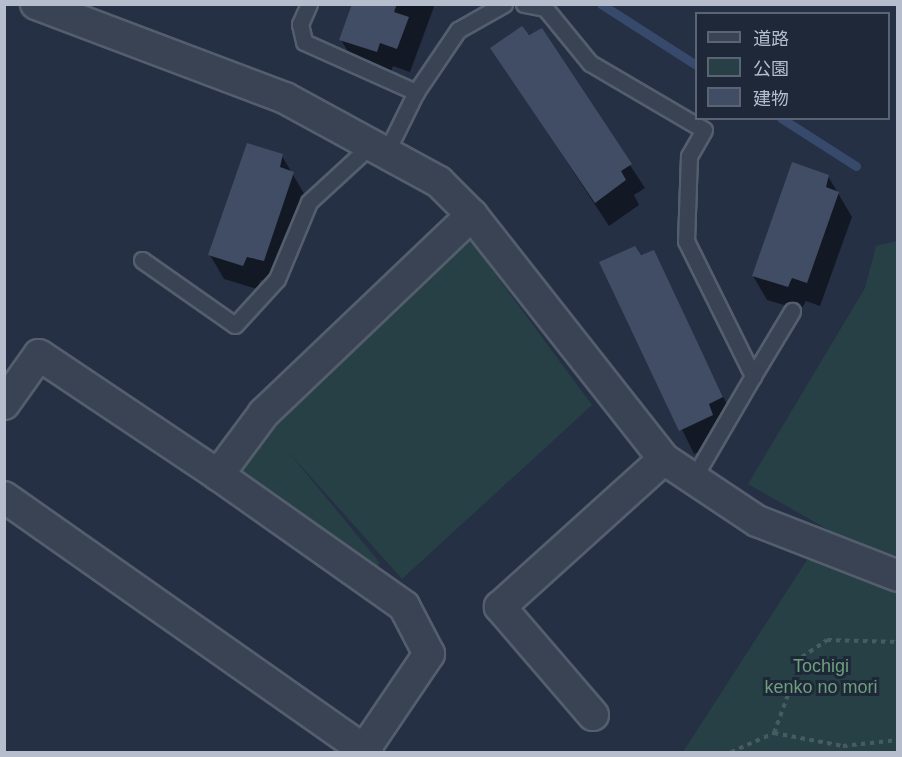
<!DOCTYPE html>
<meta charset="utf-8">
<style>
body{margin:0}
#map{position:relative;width:902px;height:757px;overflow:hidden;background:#253044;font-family:Arial,"Noto Sans JP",sans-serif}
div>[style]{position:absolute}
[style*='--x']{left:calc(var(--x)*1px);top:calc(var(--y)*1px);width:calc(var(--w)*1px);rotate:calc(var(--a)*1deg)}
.green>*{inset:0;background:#274045}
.shadow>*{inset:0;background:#0007}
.stream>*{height:9px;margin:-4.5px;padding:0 4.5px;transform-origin:4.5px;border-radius:4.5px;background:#374a6c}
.building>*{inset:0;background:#404d64}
.path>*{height:4px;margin-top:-2px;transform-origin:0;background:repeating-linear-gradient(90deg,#455d61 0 4.5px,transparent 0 9px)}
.roads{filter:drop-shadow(2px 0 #545e6d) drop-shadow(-2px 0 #545e6d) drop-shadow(0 2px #545e6d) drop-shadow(0 -2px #545e6d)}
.service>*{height:15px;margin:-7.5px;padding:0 7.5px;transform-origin:7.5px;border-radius:7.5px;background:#394353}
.minor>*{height:30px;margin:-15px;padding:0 15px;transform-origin:15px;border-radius:15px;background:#394353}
span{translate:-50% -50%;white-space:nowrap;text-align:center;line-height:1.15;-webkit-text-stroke:6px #1e2838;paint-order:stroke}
.park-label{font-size:18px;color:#6c9f7a}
.frame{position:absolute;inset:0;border:6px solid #b6becd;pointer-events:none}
.legend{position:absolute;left:695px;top:12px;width:195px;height:108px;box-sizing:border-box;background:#1e2838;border:2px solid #5b6474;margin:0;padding:8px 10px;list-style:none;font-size:18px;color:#b6becd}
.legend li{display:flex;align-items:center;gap:12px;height:30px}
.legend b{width:30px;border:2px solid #5b6474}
</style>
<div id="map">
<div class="green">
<div style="clip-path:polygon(471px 241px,592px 405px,402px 579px,286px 449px,380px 563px,375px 569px,242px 482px,238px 460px,266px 426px)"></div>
<div style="clip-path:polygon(897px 241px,897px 752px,683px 752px,827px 529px,748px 484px,865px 288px,876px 246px)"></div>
</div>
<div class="shadow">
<div style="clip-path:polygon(354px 4px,435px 4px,410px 72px,393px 66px,390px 75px,355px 63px,341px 40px)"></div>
<div style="clip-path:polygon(541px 30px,645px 188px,634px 195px,639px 205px,609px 226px,492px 48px)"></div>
<div style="clip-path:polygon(282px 156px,306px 197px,277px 285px,261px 280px,257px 289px,224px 279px,210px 255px)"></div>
<div style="clip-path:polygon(828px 176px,852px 217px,820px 306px,806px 301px,801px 310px,767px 300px,753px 276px)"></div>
<div style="clip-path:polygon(653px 252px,735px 421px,722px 428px,726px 439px,694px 454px,601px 263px)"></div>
</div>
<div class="stream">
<div style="--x:601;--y:4;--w:113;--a:32.7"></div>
<div style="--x:781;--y:118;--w:89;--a:32.6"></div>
</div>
<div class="building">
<div style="clip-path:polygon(352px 4px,397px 4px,394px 12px,409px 17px,397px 49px,380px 43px,377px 52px,339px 40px)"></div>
<div style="clip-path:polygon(522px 26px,529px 35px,542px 28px,632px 164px,621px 171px,626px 180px,595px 203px,490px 48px)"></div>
<div style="clip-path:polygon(247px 143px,283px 154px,280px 167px,294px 172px,264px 261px,247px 257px,243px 266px,208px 255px)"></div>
<div style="clip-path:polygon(792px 162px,829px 175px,826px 187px,839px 192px,807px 283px,792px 278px,788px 287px,752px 276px)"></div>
<div style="clip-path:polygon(635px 246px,641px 255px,654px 250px,723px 397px,709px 404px,713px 415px,679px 431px,599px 262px)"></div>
</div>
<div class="path">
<div style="--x:774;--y:733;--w:70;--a:10.7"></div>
<div style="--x:843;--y:746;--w:55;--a:-6.2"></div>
<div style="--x:731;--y:752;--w:47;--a:-23.8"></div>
<div style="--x:774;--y:733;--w:81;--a:-69.8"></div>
<div style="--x:802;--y:657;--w:30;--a:-34"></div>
<div style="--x:827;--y:640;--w:71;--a:1.6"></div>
</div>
<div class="roads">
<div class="service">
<div style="--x:309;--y:4;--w:22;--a:114"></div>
<div style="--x:300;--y:24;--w:18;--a:77"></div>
<div style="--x:304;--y:42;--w:123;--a:24.1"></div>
<div style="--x:524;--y:4;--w:21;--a:11"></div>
<div style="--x:545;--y:8;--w:71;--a:50.7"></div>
<div style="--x:590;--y:63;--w:132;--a:30.4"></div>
<div style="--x:704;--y:130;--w:30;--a:120"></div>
<div style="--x:689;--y:156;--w:85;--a:92"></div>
<div style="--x:686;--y:241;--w:151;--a:63.6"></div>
<div style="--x:753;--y:376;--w:119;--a:120.2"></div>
<div style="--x:386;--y:153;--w:68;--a:-63.8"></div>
<div style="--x:416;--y:92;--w:75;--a:-55.9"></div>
<div style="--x:458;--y:30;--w:53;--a:-29.5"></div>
<div style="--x:142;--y:260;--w:113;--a:35"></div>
<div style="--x:235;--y:325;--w:62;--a:-47.6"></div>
<div style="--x:277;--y:279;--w:83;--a:-67.4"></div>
<div style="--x:309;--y:202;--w:84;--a:-42.6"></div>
<div style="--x:753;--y:376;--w:76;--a:-59"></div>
</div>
<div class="minor">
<div style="--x:36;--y:4;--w:266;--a:20.7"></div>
<div style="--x:285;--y:98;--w:175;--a:28.6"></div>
<div style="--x:439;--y:182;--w:47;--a:45"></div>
<div style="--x:472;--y:215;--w:310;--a:51.8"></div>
<div style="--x:664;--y:459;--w:112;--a:33.7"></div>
<div style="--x:757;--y:521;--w:151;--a:21.3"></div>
<div style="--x:4;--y:404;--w:60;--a:-54.5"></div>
<div style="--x:39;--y:355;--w:216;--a:33.8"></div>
<div style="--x:4;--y:497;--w:440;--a:35.1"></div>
<div style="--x:593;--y:715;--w:143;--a:-130.7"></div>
<div style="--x:500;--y:607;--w:221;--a:-42.1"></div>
<div style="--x:368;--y:752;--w:4;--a:-153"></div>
<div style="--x:364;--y:750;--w:116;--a:-55.9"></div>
<div style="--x:429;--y:654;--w:54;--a:-117.5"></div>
<div style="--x:404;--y:606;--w:228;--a:-144.8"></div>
<div style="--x:218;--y:475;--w:77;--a:-53.4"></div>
<div style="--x:264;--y:413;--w:287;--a:-43.6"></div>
</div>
</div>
<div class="park-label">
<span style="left:821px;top:677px">Tochigi<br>kenko no mori</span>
</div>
<div class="frame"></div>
<ul class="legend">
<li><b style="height:8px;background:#394353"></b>道路</li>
<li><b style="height:16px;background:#274045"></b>公園</li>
<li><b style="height:16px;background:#404d64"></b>建物</li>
</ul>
</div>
